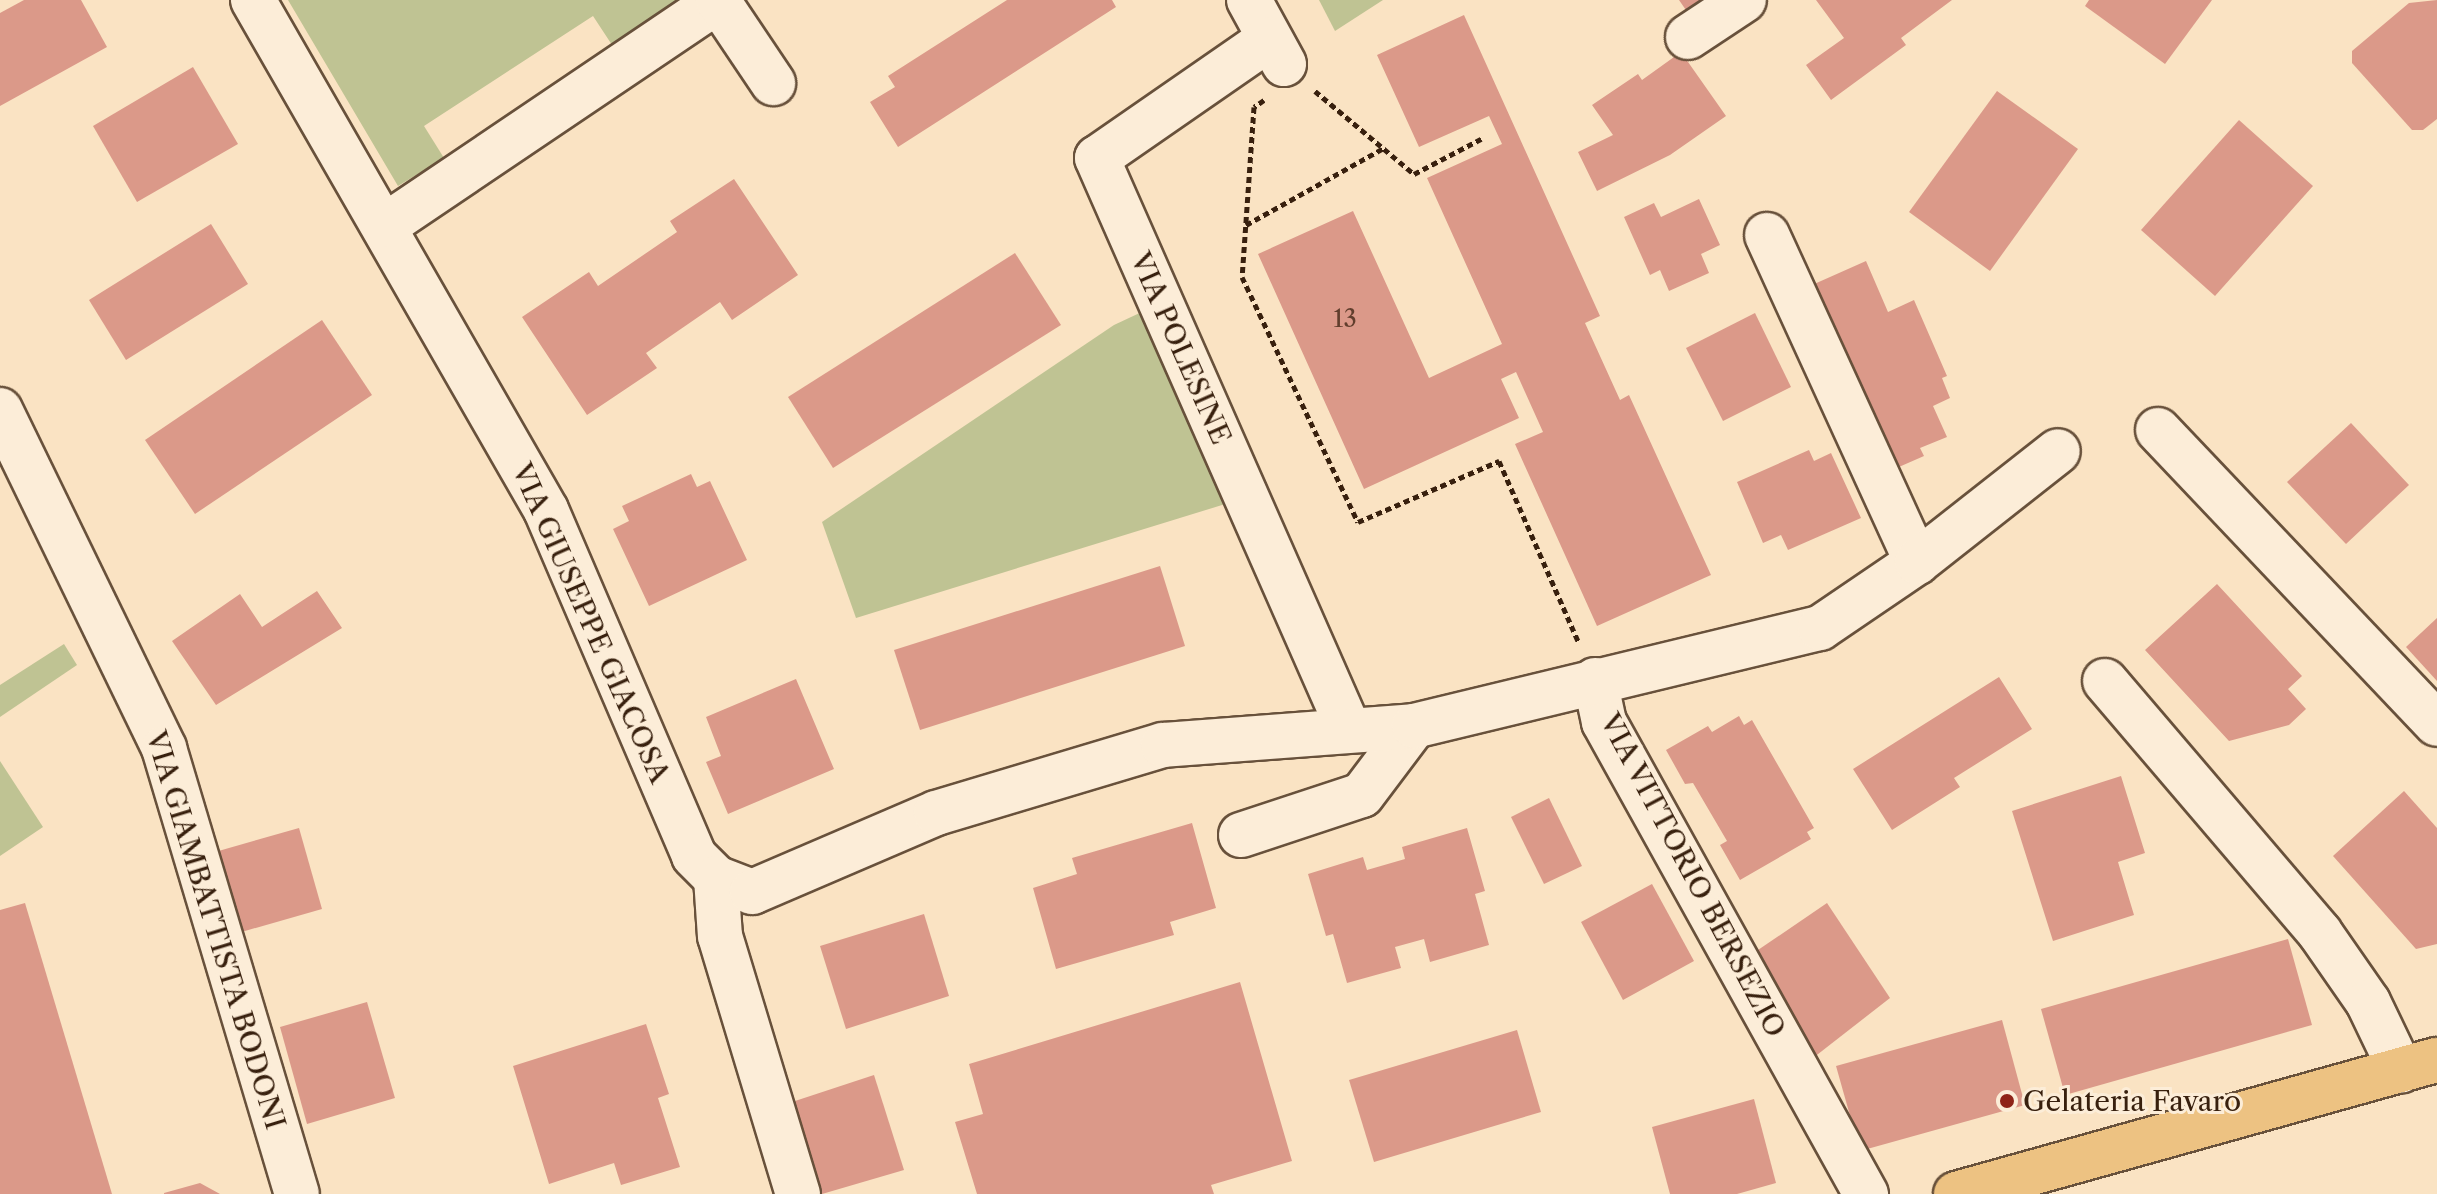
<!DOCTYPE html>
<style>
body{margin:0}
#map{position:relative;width:2437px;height:1194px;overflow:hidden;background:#fae3c3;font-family:"Libre Caslon Text",serif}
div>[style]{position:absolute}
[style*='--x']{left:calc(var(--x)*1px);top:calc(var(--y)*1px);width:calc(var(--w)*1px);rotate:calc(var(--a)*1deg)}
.green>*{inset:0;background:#bfc393}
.building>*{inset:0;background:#db9989}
.path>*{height:5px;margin-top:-2.5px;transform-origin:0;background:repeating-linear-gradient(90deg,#38200e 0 6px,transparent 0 10px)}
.roads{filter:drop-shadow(2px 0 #68513b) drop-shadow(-2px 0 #68513b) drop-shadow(0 2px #68513b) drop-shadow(0 -2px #68513b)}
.minor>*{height:44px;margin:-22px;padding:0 22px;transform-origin:22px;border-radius:22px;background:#fcedd8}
.major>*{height:44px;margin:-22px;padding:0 22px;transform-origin:22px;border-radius:22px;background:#edc282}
.dots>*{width:22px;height:22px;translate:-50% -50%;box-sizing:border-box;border:4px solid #fcedd8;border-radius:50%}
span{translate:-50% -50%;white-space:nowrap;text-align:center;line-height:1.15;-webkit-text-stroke:6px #fcedd8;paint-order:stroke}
.number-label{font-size:24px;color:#613e2d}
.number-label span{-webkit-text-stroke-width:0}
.street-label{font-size:28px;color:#38200e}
.poi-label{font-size:28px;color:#38200e}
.left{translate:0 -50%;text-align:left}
</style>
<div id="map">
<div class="green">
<div style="clip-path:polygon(288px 0,691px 0,616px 51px,593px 16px,424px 126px,444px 158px,398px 186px)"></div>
<div style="clip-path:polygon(1319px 0,1383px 0,1335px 31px)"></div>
<div style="clip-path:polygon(1161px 303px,1248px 497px,856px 618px,822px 522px,1114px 325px)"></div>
<div style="clip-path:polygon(64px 644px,77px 665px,0 717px,0 685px)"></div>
<div style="clip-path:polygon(0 761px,43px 827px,0 856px)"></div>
</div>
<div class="building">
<div style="clip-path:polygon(24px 0,81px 0,107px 47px,0 106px,0 13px)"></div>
<div style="clip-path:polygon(1007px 0,1112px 0,1116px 7px,898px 147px,870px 102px,895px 87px,888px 76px)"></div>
<div style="clip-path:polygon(1679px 0,1713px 0,1690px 16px)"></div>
<div style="clip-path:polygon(1816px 0,1952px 0,1901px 38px,1906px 45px,1831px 100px,1806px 65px,1844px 38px)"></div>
<div style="clip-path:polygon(2089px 0,2212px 0,2165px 64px,2085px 6px)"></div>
<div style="clip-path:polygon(2437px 0,2437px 119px,2423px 130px,2412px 130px,2352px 63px,2352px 51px,2409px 3px)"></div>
<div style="clip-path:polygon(1464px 15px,1600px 316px,1585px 323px,1620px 400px,1629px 395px,1711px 575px,1597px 626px,1515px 444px,1543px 432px,1516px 372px,1501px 379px,1519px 418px,1364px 489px,1258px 254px,1353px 211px,1429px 378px,1502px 344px,1427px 178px,1502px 144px,1489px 116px,1419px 147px,1377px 55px)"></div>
<div style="clip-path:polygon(1681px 52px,1726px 116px,1670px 155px,1597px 191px,1578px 152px,1613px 135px,1592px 105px,1638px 74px,1642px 80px)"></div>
<div style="clip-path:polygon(193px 67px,238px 144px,137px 202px,93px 126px)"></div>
<div style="clip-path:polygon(1997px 91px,2078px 149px,1990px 271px,1909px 212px)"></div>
<div style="clip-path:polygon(2239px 120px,2313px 186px,2215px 296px,2141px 230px)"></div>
<div style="clip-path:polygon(734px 179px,798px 275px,732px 320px,720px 302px,646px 353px,657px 368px,587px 415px,522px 317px,589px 272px,598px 286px,677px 232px,670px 221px)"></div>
<div style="clip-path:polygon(1699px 199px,1720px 245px,1701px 254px,1709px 273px,1669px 291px,1660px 270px,1650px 275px,1624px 217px,1654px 203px,1661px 217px)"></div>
<div style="clip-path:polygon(211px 224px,248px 284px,126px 360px,89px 300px)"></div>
<div style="clip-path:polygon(1015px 253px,1061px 325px,833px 468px,788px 397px)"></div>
<div style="clip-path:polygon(1866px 261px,1888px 312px,1914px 300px,1947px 376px,1942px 378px,1950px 398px,1933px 406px,1947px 437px,1920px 448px,1924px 456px,1892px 470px,1812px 285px)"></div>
<div style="clip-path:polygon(1755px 313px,1791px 387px,1723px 421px,1686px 348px)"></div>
<div style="clip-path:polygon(322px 320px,372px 395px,195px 514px,145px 440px)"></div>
<div style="clip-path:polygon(2351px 423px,2409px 485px,2346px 544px,2287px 482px)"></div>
<div style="clip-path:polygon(1809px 450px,1814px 461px,1831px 453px,1861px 518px,1788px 550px,1781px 535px,1763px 543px,1737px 482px)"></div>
<div style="clip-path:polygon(691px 474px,697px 487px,710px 481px,747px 560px,649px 606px,613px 529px,629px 521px,622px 506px)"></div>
<div style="clip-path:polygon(1160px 566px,1185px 646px,920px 730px,894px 650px)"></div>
<div style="clip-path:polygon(2217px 584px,2302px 676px,2288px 689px,2306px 709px,2289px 725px,2229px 741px,2145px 650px)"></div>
<div style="clip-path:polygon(317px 591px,342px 628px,216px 705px,172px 641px,240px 594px,262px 627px)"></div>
<div style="clip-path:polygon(2437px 618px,2437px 681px,2406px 647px)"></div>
<div style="clip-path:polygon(1999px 677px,2032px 729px,1954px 778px,1960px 787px,1892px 830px,1853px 769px)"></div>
<div style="clip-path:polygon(796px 679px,834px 769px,728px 814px,706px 762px,721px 756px,706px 717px)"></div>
<div style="clip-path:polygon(1739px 716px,1744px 725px,1752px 720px,1814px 828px,1807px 832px,1811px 839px,1740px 880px,1720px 845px,1727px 841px,1693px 783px,1685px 784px,1666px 750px,1708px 726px,1712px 732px)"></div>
<div style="clip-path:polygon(2121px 776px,2145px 853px,2118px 862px,2134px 915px,2053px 941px,2012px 811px)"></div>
<div style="clip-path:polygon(2404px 791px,2437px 828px,2437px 944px,2416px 949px,2333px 856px)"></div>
<div style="clip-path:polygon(1549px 798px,1582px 866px,1544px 884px,1511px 817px)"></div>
<div style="clip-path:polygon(1192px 823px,1216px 908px,1170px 922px,1174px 935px,1056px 969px,1033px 888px,1077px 874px,1072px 858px)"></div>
<div style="clip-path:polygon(299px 828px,322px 909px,238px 933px,215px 852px)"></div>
<div style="clip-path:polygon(1467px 828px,1485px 891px,1475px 894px,1489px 945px,1430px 962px,1424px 939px,1395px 947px,1401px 968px,1347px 983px,1333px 934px,1326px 936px,1308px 874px,1363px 857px,1367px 870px,1405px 859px,1402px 847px)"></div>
<div style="clip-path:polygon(1652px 884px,1694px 961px,1623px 1000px,1581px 922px)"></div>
<div style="clip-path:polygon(25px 903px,112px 1194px,0 1194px,0 910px)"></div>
<div style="clip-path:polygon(1827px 903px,1890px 998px,1813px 1058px,1758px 950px)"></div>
<div style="clip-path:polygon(924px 914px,949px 996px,846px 1029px,820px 946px)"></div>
<div style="clip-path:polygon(2288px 939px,2312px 1025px,2065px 1095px,2041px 1009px)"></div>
<div style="clip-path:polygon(1240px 982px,1292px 1161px,1211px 1185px,1214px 1194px,977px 1194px,955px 1122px,983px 1114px,969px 1064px)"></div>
<div style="clip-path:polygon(367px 1002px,395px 1098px,307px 1124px,280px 1027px)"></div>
<div style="clip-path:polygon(2002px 1020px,2025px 1105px,1860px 1151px,1836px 1066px)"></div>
<div style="clip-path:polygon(646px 1024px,669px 1094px,658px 1098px,680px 1167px,621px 1185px,614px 1163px,549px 1184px,513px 1066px)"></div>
<div style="clip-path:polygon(1517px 1030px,1541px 1112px,1374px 1162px,1349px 1080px)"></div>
<div style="clip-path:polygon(874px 1075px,904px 1170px,822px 1194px,792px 1102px)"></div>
<div style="clip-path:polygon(1754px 1099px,1776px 1183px,1737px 1194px,1670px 1194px,1652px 1127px)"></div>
<div style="clip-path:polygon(200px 1183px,220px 1194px,164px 1194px,164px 1193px)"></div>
</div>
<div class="path">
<div style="--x:1315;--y:91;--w:129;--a:40"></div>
<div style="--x:1414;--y:174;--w:76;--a:-27.6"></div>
<div style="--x:1264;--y:100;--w:12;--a:145"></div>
<div style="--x:1254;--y:107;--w:170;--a:94"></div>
<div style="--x:1242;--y:277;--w:271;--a:64.7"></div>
<div style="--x:1358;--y:522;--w:154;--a:-23.4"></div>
<div style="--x:1499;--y:461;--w:199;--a:66.3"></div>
<div style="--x:1246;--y:225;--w:158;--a:-29.2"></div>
</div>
<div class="roads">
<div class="minor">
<div style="--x:253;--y:0;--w:588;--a:60.12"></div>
<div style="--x:546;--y:510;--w:376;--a:66.8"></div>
<div style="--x:694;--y:856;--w:31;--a:45"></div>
<div style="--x:716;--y:878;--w:58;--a:86.1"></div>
<div style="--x:720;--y:936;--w:270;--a:73.2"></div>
<div style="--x:1249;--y:0;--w:73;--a:61.3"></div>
<div style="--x:1688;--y:37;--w:67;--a:-33.5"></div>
<div style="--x:1269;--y:39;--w:209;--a:145.3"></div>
<div style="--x:1097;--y:158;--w:625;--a:66.22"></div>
<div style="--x:386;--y:225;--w:400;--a:-34"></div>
<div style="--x:718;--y:1;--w:99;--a:56.1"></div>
<div style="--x:1767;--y:235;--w:360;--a:65.4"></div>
<div style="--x:0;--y:410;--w:376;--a:64.1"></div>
<div style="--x:164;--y:748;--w:465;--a:73.4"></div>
<div style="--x:2158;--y:430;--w:405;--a:46.5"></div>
<div style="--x:1595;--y:680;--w:43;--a:77.9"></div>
<div style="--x:1604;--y:722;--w:540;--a:60.97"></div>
<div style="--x:2105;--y:681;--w:331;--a:49.5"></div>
<div style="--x:2320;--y:933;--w:84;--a:55.2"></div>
<div style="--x:2368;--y:1002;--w:76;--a:64.4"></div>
<div style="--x:1241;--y:835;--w:127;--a:-18.3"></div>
<div style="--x:1362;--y:795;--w:86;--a:-53"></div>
<div style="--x:716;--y:878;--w:39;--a:21"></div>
<div style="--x:752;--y:892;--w:200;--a:-23.2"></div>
<div style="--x:936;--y:813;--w:237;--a:-16.7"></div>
<div style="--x:1163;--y:745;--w:252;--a:-4.3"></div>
<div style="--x:1414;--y:726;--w:418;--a:-13.6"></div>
<div style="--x:1820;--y:628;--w:117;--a:-34.2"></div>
<div style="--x:1917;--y:562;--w:179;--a:-38.2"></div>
</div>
<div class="major">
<div style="--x:1956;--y:1194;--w:499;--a:-15.6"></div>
</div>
</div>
<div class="dots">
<div style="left:2007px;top:1101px;background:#8f2418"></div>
</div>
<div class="number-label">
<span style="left:1345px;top:319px">13</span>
</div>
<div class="street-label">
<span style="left:1181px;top:348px;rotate:66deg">VIA POLESINE</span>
<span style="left:591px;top:623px;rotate:66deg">VIA GIUSEPPE GIACOSA</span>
<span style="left:1693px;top:875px;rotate:62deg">VIA VITTORIO BERSEZIO</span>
<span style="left:216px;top:930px;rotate:73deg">VIA GIAMBATTISTA BODONI</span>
</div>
<div class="poi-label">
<span class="left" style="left:2023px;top:1101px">Gelateria Favaro</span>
</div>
</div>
